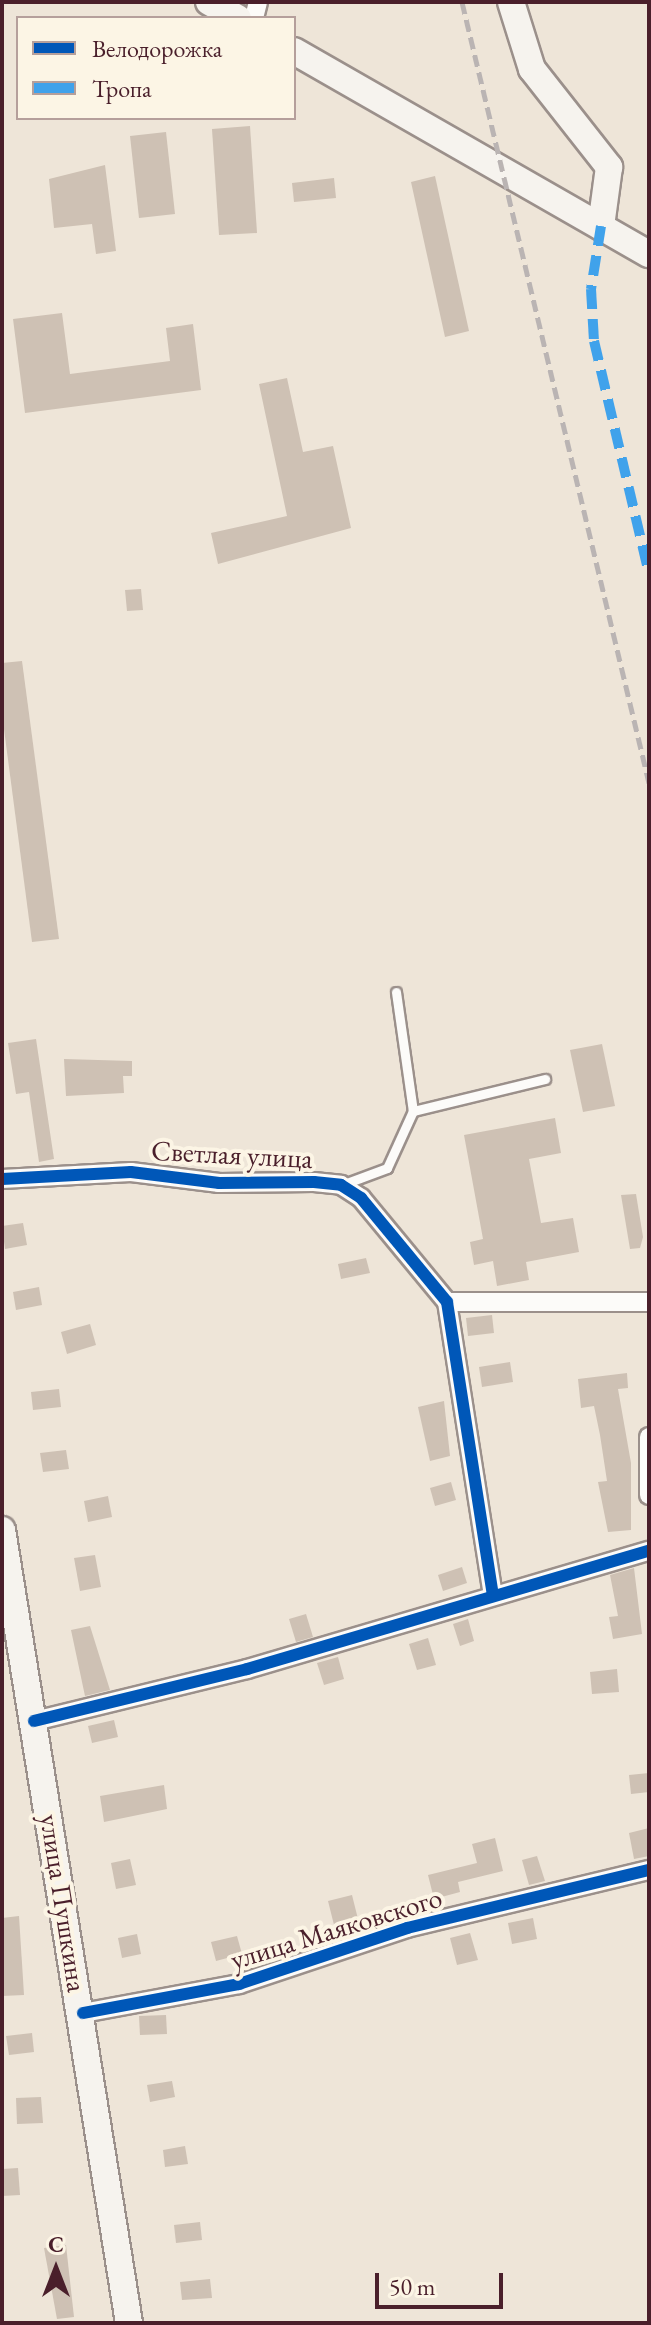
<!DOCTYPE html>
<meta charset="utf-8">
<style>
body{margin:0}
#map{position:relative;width:651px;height:2325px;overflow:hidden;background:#eee5d8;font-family:"EB Garamond",serif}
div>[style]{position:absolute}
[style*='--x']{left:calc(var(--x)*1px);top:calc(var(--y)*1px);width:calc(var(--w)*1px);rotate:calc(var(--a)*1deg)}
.building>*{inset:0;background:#cec1b4}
.roads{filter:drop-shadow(2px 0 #9b908b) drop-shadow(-2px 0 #9b908b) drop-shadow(0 2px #9b908b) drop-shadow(0 -2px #9b908b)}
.lane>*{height:9px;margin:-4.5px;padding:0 4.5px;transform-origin:4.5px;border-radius:4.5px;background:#fcfbf9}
.street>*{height:18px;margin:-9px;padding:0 9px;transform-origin:9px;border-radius:9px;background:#fcfbf9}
.secondary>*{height:26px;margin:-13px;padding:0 13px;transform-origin:13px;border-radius:13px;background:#f6f3ee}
.rail>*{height:5px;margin-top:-2.5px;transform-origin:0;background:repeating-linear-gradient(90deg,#bab4b3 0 12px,transparent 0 18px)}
.quiet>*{height:10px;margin-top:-5px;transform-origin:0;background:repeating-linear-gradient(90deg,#40a2eb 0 20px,transparent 0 30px)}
.cycleway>*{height:12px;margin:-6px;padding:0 6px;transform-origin:6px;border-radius:6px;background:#0057b8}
span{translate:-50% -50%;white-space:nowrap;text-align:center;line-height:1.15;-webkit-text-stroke:8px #fcf5e5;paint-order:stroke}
.street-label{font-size:28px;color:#4a1f2b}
.frame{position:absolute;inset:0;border:4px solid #4a1f2b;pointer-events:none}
.legend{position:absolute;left:16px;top:16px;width:280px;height:104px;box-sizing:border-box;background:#fcf5e5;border:2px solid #b59f9b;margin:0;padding:10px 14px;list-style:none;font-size:24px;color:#4a1f2b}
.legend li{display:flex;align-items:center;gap:16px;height:40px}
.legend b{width:40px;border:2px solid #b59f9b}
.north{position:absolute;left:16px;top:2229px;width:80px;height:80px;-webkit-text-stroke:6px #fcf5e5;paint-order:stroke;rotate:0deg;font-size:22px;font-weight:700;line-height:32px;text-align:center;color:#4a1f2b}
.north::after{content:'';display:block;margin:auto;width:28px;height:36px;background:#4a1f2b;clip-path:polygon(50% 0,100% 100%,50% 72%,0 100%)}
.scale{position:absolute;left:375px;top:2273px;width:128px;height:36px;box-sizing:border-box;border:4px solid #4a1f2b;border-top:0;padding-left:10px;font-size:24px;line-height:28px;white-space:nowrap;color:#4a1f2b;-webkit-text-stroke:6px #fcf5e5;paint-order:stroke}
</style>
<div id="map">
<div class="building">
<div style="clip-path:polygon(250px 126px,257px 233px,219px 235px,212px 129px)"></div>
<div style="clip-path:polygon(166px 132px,175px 214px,139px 218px,130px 136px)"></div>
<div style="clip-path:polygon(105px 165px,116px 251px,96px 254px,92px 224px,54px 228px,49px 179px)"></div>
<div style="clip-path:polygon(435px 176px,469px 331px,445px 337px,411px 182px)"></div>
<div style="clip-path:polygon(334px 178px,336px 198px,294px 202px,292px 183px)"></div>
<div style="clip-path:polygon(62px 313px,70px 374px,170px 361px,166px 328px,193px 324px,201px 390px,25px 413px,13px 319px)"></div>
<div style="clip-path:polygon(287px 378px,303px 452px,333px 446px,351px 528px,218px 564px,211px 533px,287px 516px,259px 384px)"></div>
<div style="clip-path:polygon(141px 589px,143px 610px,127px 611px,125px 590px)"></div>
<div style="clip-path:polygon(22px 661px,59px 939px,32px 942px,2px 714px,2px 663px)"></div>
<div style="clip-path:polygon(36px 1039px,54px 1159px,39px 1162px,29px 1092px,16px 1094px,8px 1043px)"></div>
<div style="clip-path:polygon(602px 1044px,615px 1106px,583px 1112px,570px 1050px)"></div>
<div style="clip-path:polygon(64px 1059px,132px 1061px,132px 1076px,123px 1076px,124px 1093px,66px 1096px)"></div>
<div style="clip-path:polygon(555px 1118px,561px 1153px,529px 1159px,541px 1223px,573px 1218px,579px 1252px,526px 1262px,529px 1280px,497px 1286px,493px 1261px,474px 1265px,470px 1242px,483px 1239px,464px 1135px)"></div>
<div style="clip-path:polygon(636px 1194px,643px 1237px,640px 1248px,630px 1249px,621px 1195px)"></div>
<div style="clip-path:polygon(23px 1223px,27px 1245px,5px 1249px,2px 1226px)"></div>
<div style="clip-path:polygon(366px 1258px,370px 1273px,341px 1279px,338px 1264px)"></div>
<div style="clip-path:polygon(39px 1287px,42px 1305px,16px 1310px,13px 1292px)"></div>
<div style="clip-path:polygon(492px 1315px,494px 1333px,468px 1336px,466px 1318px)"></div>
<div style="clip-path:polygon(90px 1324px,96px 1345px,67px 1354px,61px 1332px)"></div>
<div style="clip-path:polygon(510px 1362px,513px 1382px,482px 1387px,479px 1367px)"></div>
<div style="clip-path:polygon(627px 1373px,628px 1388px,618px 1389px,631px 1463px,631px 1530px,608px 1532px,598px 1482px,607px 1481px,600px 1435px,594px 1406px,581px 1408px,578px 1379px)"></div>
<div style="clip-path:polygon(59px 1389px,61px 1407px,33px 1410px,31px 1392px)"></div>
<div style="clip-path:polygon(444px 1401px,450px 1456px,430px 1461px,418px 1407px)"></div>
<div style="clip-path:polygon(66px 1450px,69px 1469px,43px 1472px,40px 1453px)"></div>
<div style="clip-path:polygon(451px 1482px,456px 1500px,435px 1506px,430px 1488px)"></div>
<div style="clip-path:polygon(108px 1496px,112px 1517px,88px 1522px,84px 1501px)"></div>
<div style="clip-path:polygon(95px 1555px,101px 1587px,80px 1591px,74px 1558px)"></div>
<div style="clip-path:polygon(462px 1567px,467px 1583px,443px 1591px,438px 1575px)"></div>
<div style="clip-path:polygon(634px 1568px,642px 1634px,613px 1639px,609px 1617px,618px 1616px,610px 1575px)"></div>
<div style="clip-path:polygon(306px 1614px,313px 1637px,296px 1642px,289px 1619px)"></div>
<div style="clip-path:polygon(468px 1619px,474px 1641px,460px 1646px,453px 1624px)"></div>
<div style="clip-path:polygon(90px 1626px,110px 1690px,85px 1696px,71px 1630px)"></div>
<div style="clip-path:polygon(428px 1638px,436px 1665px,417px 1670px,409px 1644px)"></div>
<div style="clip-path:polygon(338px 1657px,344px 1679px,324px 1685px,317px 1663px)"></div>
<div style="clip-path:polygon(617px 1669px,619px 1692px,592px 1694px,590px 1672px)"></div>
<div style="clip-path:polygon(114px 1720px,118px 1737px,92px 1743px,88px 1726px)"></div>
<div style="clip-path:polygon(649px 1773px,649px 1792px,631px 1794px,629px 1775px)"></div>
<div style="clip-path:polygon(164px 1785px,167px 1809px,104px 1822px,100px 1796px)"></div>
<div style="clip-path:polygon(649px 1828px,649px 1856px,634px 1859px,629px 1833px)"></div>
<div style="clip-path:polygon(495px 1838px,503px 1871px,458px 1882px,460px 1892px,434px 1899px,428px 1875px,477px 1863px,472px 1844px)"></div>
<div style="clip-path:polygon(537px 1856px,545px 1881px,529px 1885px,522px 1860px)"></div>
<div style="clip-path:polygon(130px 1859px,136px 1885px,116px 1889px,111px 1863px)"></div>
<div style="clip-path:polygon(352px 1895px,359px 1923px,335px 1929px,328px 1901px)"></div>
<div style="clip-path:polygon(19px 1916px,24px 1995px,2px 1996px,2px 1918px)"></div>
<div style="clip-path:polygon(533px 1918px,537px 1939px,512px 1944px,508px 1923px)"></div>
<div style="clip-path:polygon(470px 1933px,478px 1960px,457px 1965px,450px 1938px)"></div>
<div style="clip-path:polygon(137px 1934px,141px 1954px,122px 1958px,118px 1938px)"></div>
<div style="clip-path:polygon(237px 1936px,242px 1954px,216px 1961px,211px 1942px)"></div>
<div style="clip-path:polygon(166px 2015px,167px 2034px,140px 2035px,139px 2016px)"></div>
<div style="clip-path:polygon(32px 2033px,34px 2052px,9px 2055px,6px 2036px)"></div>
<div style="clip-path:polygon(172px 2081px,175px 2097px,150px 2102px,147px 2085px)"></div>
<div style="clip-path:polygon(41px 2097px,43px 2123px,17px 2124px,16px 2098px)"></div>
<div style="clip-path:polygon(185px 2146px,188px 2164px,165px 2167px,163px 2150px)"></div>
<div style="clip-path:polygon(18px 2168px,20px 2195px,2px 2196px,2px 2169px)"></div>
<div style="clip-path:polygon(200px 2222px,202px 2240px,176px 2243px,174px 2225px)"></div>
<div style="clip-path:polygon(66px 2245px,74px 2317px,57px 2319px,44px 2248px)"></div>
<div style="clip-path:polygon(210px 2279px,212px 2298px,182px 2300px,180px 2282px)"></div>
</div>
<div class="roads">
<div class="lane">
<div style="--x:396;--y:992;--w:120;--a:81.9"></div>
<div style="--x:344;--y:1184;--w:46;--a:-20.4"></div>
<div style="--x:387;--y:1168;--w:63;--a:-65.5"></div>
<div style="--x:413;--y:1111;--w:136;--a:-13.6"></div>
</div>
<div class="street">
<div style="--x:254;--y:18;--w:16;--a:-76"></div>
<div style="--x:2;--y:1179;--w:129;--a:-3.1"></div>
<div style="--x:131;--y:1172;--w:89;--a:7.1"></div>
<div style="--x:219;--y:1183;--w:95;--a:-0.6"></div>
<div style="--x:314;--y:1182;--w:27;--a:6"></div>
<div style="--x:341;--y:1185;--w:24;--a:33"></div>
<div style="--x:361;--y:1198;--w:135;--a:50.4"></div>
<div style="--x:447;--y:1302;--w:297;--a:81.1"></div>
<div style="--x:447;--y:1302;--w:202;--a:0"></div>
<div style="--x:649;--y:1437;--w:58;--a:90"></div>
<div style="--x:34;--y:1721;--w:219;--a:-13.7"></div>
<div style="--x:247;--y:1669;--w:419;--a:-16.4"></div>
<div style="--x:83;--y:2013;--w:159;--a:-10.5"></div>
<div style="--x:239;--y:1984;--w:177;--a:-18.4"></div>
<div style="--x:407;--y:1928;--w:249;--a:-13.5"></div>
</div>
<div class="secondary">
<div style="--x:209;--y:2;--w:33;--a:29"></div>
<div style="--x:511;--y:2;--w:70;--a:72.6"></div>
<div style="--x:532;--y:69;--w:125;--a:51.8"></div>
<div style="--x:609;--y:167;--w:60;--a:97.7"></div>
<div style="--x:294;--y:51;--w:409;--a:29.8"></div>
<div style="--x:2;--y:1530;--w:803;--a:80.9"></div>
</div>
</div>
<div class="rail">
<div style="--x:462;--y:2;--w:803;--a:76.53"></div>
</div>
<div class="quiet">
<div style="--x:601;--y:226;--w:64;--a:99"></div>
<div style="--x:591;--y:289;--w:52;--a:86.7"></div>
<div style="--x:594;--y:341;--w:239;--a:76.7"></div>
</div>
<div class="cycleway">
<div style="--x:2;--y:1179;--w:129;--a:-3.1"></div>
<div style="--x:131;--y:1172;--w:89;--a:7.1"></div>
<div style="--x:219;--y:1183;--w:95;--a:-0.6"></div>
<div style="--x:314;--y:1182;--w:27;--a:6"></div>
<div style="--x:341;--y:1185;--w:24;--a:33"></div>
<div style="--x:361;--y:1198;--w:135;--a:50.4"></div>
<div style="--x:447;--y:1302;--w:297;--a:81.1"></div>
<div style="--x:34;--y:1721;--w:219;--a:-13.7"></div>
<div style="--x:247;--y:1669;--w:419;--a:-16.4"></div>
<div style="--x:83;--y:2013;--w:159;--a:-10.5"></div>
<div style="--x:239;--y:1984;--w:177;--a:-18.4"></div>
<div style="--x:407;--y:1928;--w:249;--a:-13.5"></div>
</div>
<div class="street-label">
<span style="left:232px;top:1154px;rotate:3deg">Светлая улица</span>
<span style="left:64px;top:1903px;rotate:81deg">улица Пушкина</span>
<span style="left:336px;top:1928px;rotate:-17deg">улица Маяковского</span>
</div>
<div class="frame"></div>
<ul class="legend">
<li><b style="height:10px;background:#0057b8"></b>Велодорожка</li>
<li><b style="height:10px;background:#40a2eb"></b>Тропа</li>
</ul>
<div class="north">С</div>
<div class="scale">50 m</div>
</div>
